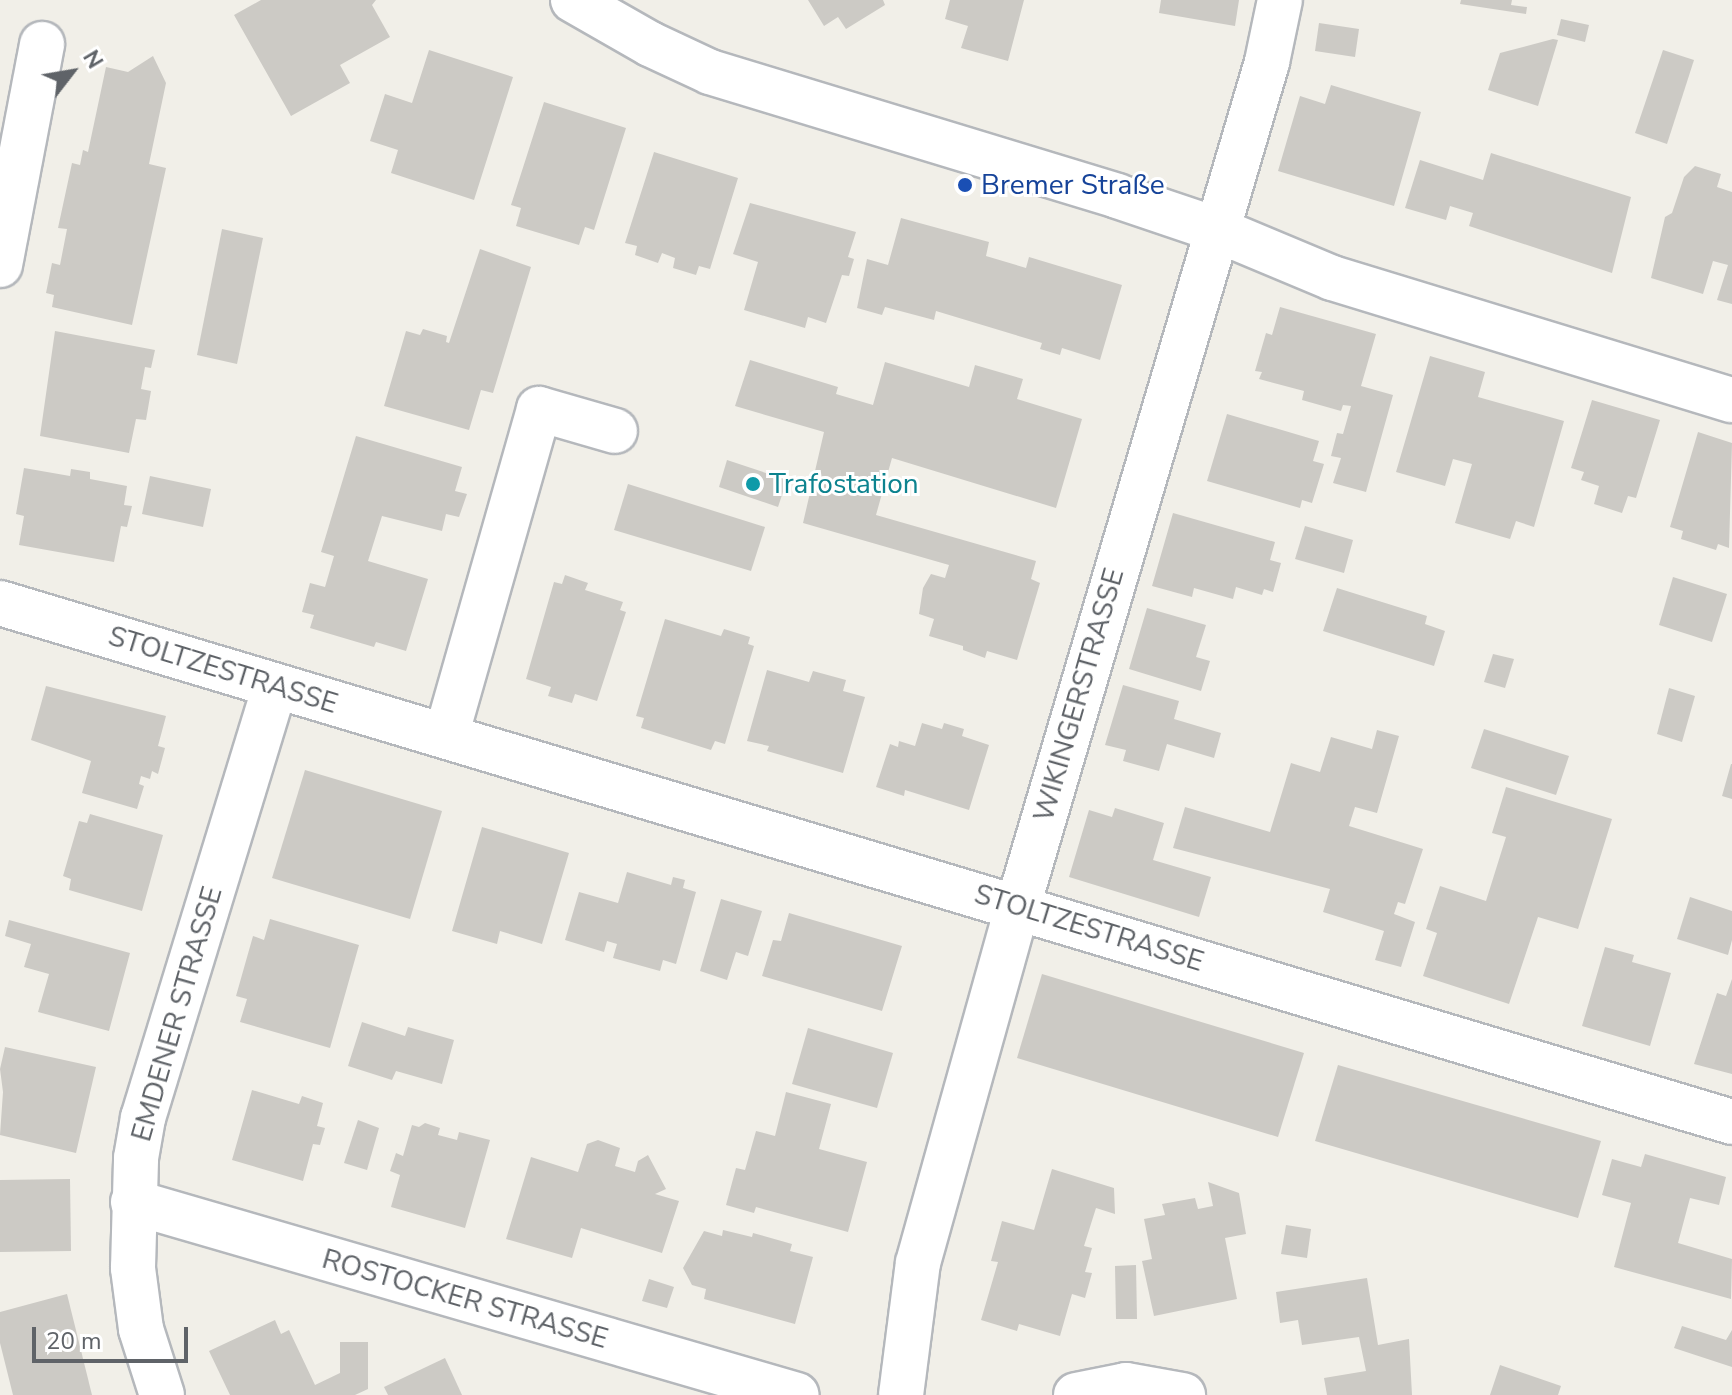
<!DOCTYPE html>
<meta charset="utf-8">
<style>
body{margin:0}
#map{position:relative;width:1732px;height:1395px;overflow:hidden;background:#f1efe8;font-family:"Nunito Sans",sans-serif}
div>[style]{position:absolute}
[style*='--x']{left:calc(var(--x)*1px);top:calc(var(--y)*1px);width:calc(var(--w)*1px);rotate:calc(var(--a)*1deg)}
.building>*{inset:0;background:#cccac5}
.roads{filter:drop-shadow(2px 0 #b5b8bc) drop-shadow(-2px 0 #b5b8bc) drop-shadow(0 2px #b5b8bc) drop-shadow(0 -2px #b5b8bc)}
.minor>*{height:44px;margin:-22px;padding:0 22px;transform-origin:22px;border-radius:22px;background:#fff}
.tertiary>*{height:44px;margin:-22px;padding:0 22px;transform-origin:22px;border-radius:22px;background:#fff}
.dots>*{width:22px;height:22px;translate:-50% -50%;box-sizing:border-box;border:4px solid #fff;border-radius:50%}
span{translate:-50% -50%;white-space:nowrap;text-align:center;line-height:1.15;-webkit-text-stroke:6px #fff;paint-order:stroke}
.transit-label{font-size:28px;color:#164399}
.left{translate:0 -50%;text-align:left}
.culture-label{font-size:28px;color:#0d838f}
.street-label{font-size:28px;color:#5f6368}
.north{position:absolute;left:32px;top:32px;width:80px;height:80px;-webkit-text-stroke:6px #fff;paint-order:stroke;rotate:59deg;font-size:22px;font-weight:700;line-height:32px;text-align:center;color:#5f6368}
.north::after{content:'';display:block;margin:auto;width:28px;height:36px;background:#5f6368;clip-path:polygon(50% 0,100% 100%,50% 72%,0 100%)}
.scale{position:absolute;left:32px;top:1327px;width:156px;height:36px;box-sizing:border-box;border:4px solid #5f6368;border-top:0;padding-left:10px;font-size:24px;line-height:28px;white-space:nowrap;color:#5f6368;-webkit-text-stroke:6px #fff;paint-order:stroke}
</style>
<div id="map">
<div class="building">
<div style="clip-path:polygon(261px 0,376px 0,372px 5px,390px 37px,340px 65px,350px 83px,291px 116px,234px 15px)"></div>
<div style="clip-path:polygon(808px 0,883px 0,885px 5px,846px 29px,838px 17px,824px 26px)"></div>
<div style="clip-path:polygon(950px 0,1024px 0,1008px 61px,961px 48px,968px 26px,945px 19px)"></div>
<div style="clip-path:polygon(1161px 0,1239px 0,1235px 26px,1159px 13px)"></div>
<div style="clip-path:polygon(1461px 0,1512px 0,1511px 5px,1527px 7px,1526px 14px,1460px 4px)"></div>
<div style="clip-path:polygon(1561px 19px,1589px 25px,1585px 42px,1557px 35px)"></div>
<div style="clip-path:polygon(1319px 23px,1359px 29px,1355px 57px,1315px 51px)"></div>
<div style="clip-path:polygon(1553px 39px,1558px 40px,1538px 106px,1488px 90px,1500px 53px)"></div>
<div style="clip-path:polygon(429px 50px,513px 77px,474px 200px,391px 173px,398px 150px,370px 141px,385px 94px,412px 103px)"></div>
<div style="clip-path:polygon(1663px 50px,1694px 60px,1667px 144px,1635px 133px)"></div>
<div style="clip-path:polygon(153px 56px,166px 83px,149px 164px,166px 168px,132px 325px,52px 307px,54px 295px,46px 293px,52px 263px,60px 265px,67px 229px,58px 228px,72px 163px,80px 165px,83px 150px,88px 152px,106px 67px,128px 72px)"></div>
<div style="clip-path:polygon(1331px 85px,1421px 112px,1394px 206px,1278px 171px,1300px 96px,1325px 104px)"></div>
<div style="clip-path:polygon(544px 102px,626px 128px,594px 230px,585px 227px,579px 245px,516px 226px,521px 208px,511px 205px)"></div>
<div style="clip-path:polygon(654px 152px,738px 178px,710px 269px,699px 266px,696px 275px,673px 268px,675px 258px,662px 253px,658px 263px,635px 255px,637px 246px,625px 243px)"></div>
<div style="clip-path:polygon(1491px 153px,1631px 197px,1612px 273px,1469px 226px,1473px 213px,1450px 206px,1446px 220px,1405px 208px,1420px 160px,1483px 180px)"></div>
<div style="clip-path:polygon(1695px 166px,1721px 174px,1717px 187px,1732px 192px,1732px 304px,1717px 300px,1728px 265px,1713px 261px,1703px 294px,1651px 278px,1665px 217px,1672px 213px,1684px 177px)"></div>
<div style="clip-path:polygon(750px 203px,856px 232px,848px 257px,854px 259px,849px 276px,842px 275px,826px 323px,808px 317px,805px 328px,744px 310px,758px 262px,733px 254px)"></div>
<div style="clip-path:polygon(901px 218px,989px 242px,986px 256px,1026px 268px,1029px 257px,1122px 285px,1100px 360px,1062px 348px,1060px 355px,1040px 349px,1042px 343px,936px 311px,934px 320px,885px 307px,882px 315px,857px 308px,867px 259px,888px 265px)"></div>
<div style="clip-path:polygon(222px 229px,263px 238px,237px 364px,197px 355px)"></div>
<div style="clip-path:polygon(480px 249px,531px 267px,493px 393px,481px 390px,469px 430px,384px 406px,406px 331px,420px 335px,423px 329px,447px 336px,446px 342px,449px 343px)"></div>
<div style="clip-path:polygon(1280px 307px,1376px 334px,1361px 386px,1393px 395px,1366px 492px,1333px 483px,1341px 458px,1331px 456px,1337px 433px,1343px 434px,1351px 406px,1343px 405px,1341px 411px,1302px 400px,1304px 391px,1259px 379px,1262px 372px,1255px 371px,1266px 333px,1272px 335px)"></div>
<div style="clip-path:polygon(55px 331px,155px 350px,151px 368px,145px 367px,141px 389px,151px 391px,146px 420px,136px 419px,129px 453px,40px 436px)"></div>
<div style="clip-path:polygon(1430px 356px,1485px 372px,1478px 397px,1564px 421px,1534px 527px,1516px 521px,1510px 539px,1455px 523px,1472px 464px,1453px 459px,1445px 486px,1396px 472px)"></div>
<div style="clip-path:polygon(750px 360px,838px 387px,836px 394px,873px 405px,885px 362px,969px 387px,975px 365px,1023px 379px,1017px 399px,1082px 419px,1056px 508px,892px 458px,876px 515px,1036px 561px,1031px 579px,1040px 583px,1017px 660px,987px 651px,985px 658px,963px 650px,963px 646px,929px 636px,934px 619px,919px 614px,923px 588px,931px 574px,945px 578px,949px 565px,803px 523px,824px 432px,735px 406px)"></div>
<div style="clip-path:polygon(1592px 400px,1660px 420px,1636px 498px,1628px 496px,1622px 513px,1594px 504px,1599px 486px,1581px 480px,1584px 472px,1571px 468px)"></div>
<div style="clip-path:polygon(1227px 414px,1319px 441px,1313px 461px,1324px 464px,1312px 503px,1302px 500px,1300px 508px,1207px 481px)"></div>
<div style="clip-path:polygon(1698px 432px,1732px 443px,1729px 548px,1718px 544px,1716px 550px,1681px 539px,1683px 531px,1670px 527px)"></div>
<div style="clip-path:polygon(356px 436px,462px 467px,455px 491px,467px 494px,459px 517px,446px 514px,442px 531px,382px 516px,368px 561px,428px 579px,406px 651px,376px 642px,374px 647px,310px 628px,314px 615px,302px 612px,310px 583px,325px 587px,334px 556px,321px 552px)"></div>
<div style="clip-path:polygon(727px 460px,787px 480px,778px 507px,719px 487px)"></div>
<div style="clip-path:polygon(24px 468px,70px 476px,71px 469px,90px 472px,90px 479px,127px 486px,124px 505px,132px 506px,127px 527px,121px 526px,114px 562px,19px 545px,24px 516px,16px 514px)"></div>
<div style="clip-path:polygon(150px 476px,211px 489px,203px 527px,142px 514px)"></div>
<div style="clip-path:polygon(628px 484px,765px 527px,751px 571px,614px 530px)"></div>
<div style="clip-path:polygon(1173px 513px,1275px 542px,1270px 560px,1281px 563px,1273px 592px,1264px 589px,1262px 595px,1236px 587px,1233px 599px,1194px 588px,1192px 597px,1152px 586px)"></div>
<div style="clip-path:polygon(1305px 526px,1353px 540px,1344px 573px,1295px 559px)"></div>
<div style="clip-path:polygon(565px 575px,588px 583px,585px 590px,623px 602px,620px 610px,626px 612px,597px 701px,575px 694px,572px 703px,548px 696px,551px 687px,526px 679px,554px 582px,562px 584px)"></div>
<div style="clip-path:polygon(1673px 577px,1727px 594px,1712px 642px,1659px 625px)"></div>
<div style="clip-path:polygon(1337px 588px,1427px 616px,1425px 624px,1445px 631px,1434px 666px,1323px 631px)"></div>
<div style="clip-path:polygon(1147px 608px,1206px 625px,1196px 657px,1210px 661px,1201px 691px,1129px 669px)"></div>
<div style="clip-path:polygon(665px 619px,721px 636px,724px 629px,750px 637px,748px 644px,754px 646px,725px 744px,715px 741px,711px 750px,641px 728px,644px 718px,636px 716px)"></div>
<div style="clip-path:polygon(1493px 654px,1514px 659px,1505px 688px,1484px 682px)"></div>
<div style="clip-path:polygon(767px 670px,809px 682px,813px 671px,846px 680px,843px 691px,865px 697px,843px 773px,767px 751px,769px 746px,747px 741px)"></div>
<div style="clip-path:polygon(1123px 685px,1179px 701px,1174px 719px,1221px 733px,1214px 758px,1167px 744px,1159px 771px,1123px 761px,1126px 750px,1105px 745px)"></div>
<div style="clip-path:polygon(46px 686px,166px 716px,158px 746px,165px 748px,158px 774px,152px 771px,150px 779px,141px 776px,139px 784px,144px 786px,137px 809px,82px 793px,91px 761px,31px 740px)"></div>
<div style="clip-path:polygon(1669px 688px,1695px 696px,1682px 742px,1657px 734px)"></div>
<div style="clip-path:polygon(922px 723px,942px 729px,944px 723px,964px 729px,962px 736px,989px 745px,969px 810px,905px 790px,904px 796px,876px 787px,890px 744px,898px 747px,899px 741px,915px 746px)"></div>
<div style="clip-path:polygon(1484px 729px,1569px 756px,1556px 795px,1471px 768px)"></div>
<div style="clip-path:polygon(1377px 730px,1399px 736px,1377px 813px,1355px 807px,1349px 826px,1423px 849px,1405px 904px,1398px 902px,1394px 914px,1415px 922px,1401px 967px,1375px 960px,1384px 931px,1323px 912px,1330px 889px,1173px 848px,1185px 807px,1270px 832px,1291px 763px,1320px 772px,1331px 737px,1372px 749px)"></div>
<div style="clip-path:polygon(1731px 764px,1732px 764px,1732px 799px,1722px 796px)"></div>
<div style="clip-path:polygon(305px 770px,442px 811px,410px 919px,272px 878px)"></div>
<div style="clip-path:polygon(1506px 787px,1612px 819px,1578px 929px,1538px 917px,1509px 1004px,1423px 976px,1437px 933px,1426px 929px,1440px 886px,1486px 901px,1506px 837px,1492px 833px)"></div>
<div style="clip-path:polygon(1115px 808px,1164px 823px,1153px 860px,1211px 877px,1199px 917px,1069px 877px,1089px 810px,1112px 817px)"></div>
<div style="clip-path:polygon(90px 814px,163px 835px,142px 911px,69px 890px,71px 879px,63px 876px,79px 821px,87px 823px)"></div>
<div style="clip-path:polygon(482px 827px,569px 853px,542px 944px,500px 931px,497px 944px,452px 931px)"></div>
<div style="clip-path:polygon(627px 872px,671px 885px,673px 877px,685px 880px,683px 888px,696px 892px,676px 964px,663px 960px,660px 971px,613px 958px,617px 944px,607px 941px,604px 952px,565px 940px,579px 892px,618px 903px)"></div>
<div style="clip-path:polygon(1690px 897px,1732px 911px,1732px 940px,1728px 955px,1677px 939px)"></div>
<div style="clip-path:polygon(721px 899px,762px 911px,748px 956px,736px 952px,727px 980px,700px 971px)"></div>
<div style="clip-path:polygon(789px 913px,902px 946px,882px 1011px,762px 976px,773px 940px,781px 941px)"></div>
<div style="clip-path:polygon(270px 919px,359px 945px,330px 1048px,240px 1022px,247px 999px,236px 996px,253px 936px,264px 940px)"></div>
<div style="clip-path:polygon(9px 920px,130px 953px,109px 1031px,38px 1012px,49px 974px,24px 967px,31px 944px,5px 936px)"></div>
<div style="clip-path:polygon(1605px 947px,1634px 955px,1632px 962px,1671px 973px,1650px 1046px,1582px 1026px)"></div>
<div style="clip-path:polygon(1042px 974px,1304px 1053px,1278px 1137px,1017px 1058px)"></div>
<div style="clip-path:polygon(1732px 979px,1732px 1074px,1694px 1064px,1717px 993px,1726px 996px)"></div>
<div style="clip-path:polygon(362px 1022px,405px 1036px,408px 1027px,454px 1040px,442px 1084px,396px 1071px,392px 1080px,348px 1066px)"></div>
<div style="clip-path:polygon(808px 1028px,893px 1053px,877px 1108px,792px 1084px)"></div>
<div style="clip-path:polygon(5px 1047px,96px 1067px,76px 1153px,0 1135px,3px 1092px,0 1069px)"></div>
<div style="clip-path:polygon(1338px 1065px,1601px 1141px,1578px 1218px,1315px 1141px)"></div>
<div style="clip-path:polygon(252px 1090px,299px 1104px,302px 1096px,323px 1103px,317px 1126px,325px 1128px,320px 1145px,313px 1144px,303px 1181px,232px 1160px)"></div>
<div style="clip-path:polygon(786px 1092px,831px 1104px,819px 1149px,867px 1162px,848px 1232px,756px 1207px,754px 1213px,726px 1205px,736px 1168px,745px 1170px,756px 1131px,775px 1136px)"></div>
<div style="clip-path:polygon(358px 1120px,379px 1128px,367px 1170px,344px 1163px)"></div>
<div style="clip-path:polygon(425px 1123px,440px 1128px,438px 1135px,457px 1140px,459px 1132px,490px 1140px,465px 1228px,391px 1207px,400px 1175px,390px 1171px,396px 1153px,403px 1156px,412px 1125px,419px 1127px)"></div>
<div style="clip-path:polygon(598px 1140px,620px 1148px,615px 1166px,635px 1172px,638px 1161px,648px 1155px,666px 1189px,655px 1194px,679px 1201px,662px 1253px,581px 1228px,572px 1258px,506px 1239px,531px 1157px,578px 1172px,587px 1144px)"></div>
<div style="clip-path:polygon(1645px 1154px,1726px 1177px,1719px 1205px,1690px 1198px,1678px 1243px,1732px 1259px,1731px 1299px,1614px 1267px,1631px 1203px,1602px 1195px,1612px 1159px,1641px 1167px)"></div>
<div style="clip-path:polygon(1052px 1169px,1114px 1188px,1115px 1214px,1096px 1208px,1084px 1246px,1092px 1248px,1085px 1272px,1092px 1273px,1085px 1298px,1072px 1294px,1060px 1336px,1019px 1324px,1017px 1331px,981px 1320px,998px 1262px,991px 1261px,1002px 1221px,1034px 1230px)"></div>
<div style="clip-path:polygon(70px 1179px,71px 1251px,0 1252px,0 1180px)"></div>
<div style="clip-path:polygon(1208px 1182px,1239px 1193px,1246px 1234px,1225px 1238px,1237px 1299px,1154px 1316px,1142px 1261px,1152px 1259px,1144px 1219px,1165px 1215px,1162px 1204px,1195px 1198px,1198px 1209px,1213px 1206px)"></div>
<div style="clip-path:polygon(1286px 1225px,1311px 1229px,1307px 1258px,1281px 1254px)"></div>
<div style="clip-path:polygon(723px 1230px,752px 1237px,753px 1233px,792px 1244px,790px 1251px,813px 1257px,795px 1324px,704px 1299px,706px 1289px,692px 1285px,683px 1268px,704px 1231px,722px 1236px)"></div>
<div style="clip-path:polygon(1136px 1265px,1137px 1319px,1116px 1319px,1115px 1266px)"></div>
<div style="clip-path:polygon(1367px 1278px,1378px 1345px,1409px 1339px,1412px 1395px,1327px 1395px,1324px 1378px,1366px 1371px,1359px 1337px,1302px 1345px,1298px 1320px,1280px 1323px,1276px 1292px)"></div>
<div style="clip-path:polygon(649px 1279px,674px 1287px,667px 1308px,642px 1301px)"></div>
<div style="clip-path:polygon(67px 1294px,92px 1395px,13px 1395px,0 1343px,0 1312px)"></div>
<div style="clip-path:polygon(275px 1320px,281px 1334px,289px 1330px,315px 1385px,340px 1373px,340px 1342px,368px 1342px,368px 1389px,355px 1395px,230px 1395px,209px 1351px)"></div>
<div style="clip-path:polygon(1682px 1326px,1726px 1340px,1732px 1330px,1732px 1367px,1674px 1348px)"></div>
<div style="clip-path:polygon(445px 1358px,462px 1395px,388px 1395px,384px 1387px)"></div>
<div style="clip-path:polygon(1500px 1365px,1561px 1386px,1558px 1395px,1490px 1395px)"></div>
</div>
<div class="roads">
<div class="minor">
<div style="--x:0;--y:265;--w:225;--a:-79.2"></div>
<div style="--x:0;--y:603;--w:1808;--a:16.68"></div>
<div style="--x:446;--y:736;--w:340;--a:-74.1"></div>
<div style="--x:539;--y:409;--w:79;--a:16.1"></div>
<div style="--x:133;--y:1202;--w:691;--a:16.21"></div>
<div style="--x:162;--y:1395;--w:69;--a:-107.7"></div>
<div style="--x:141;--y:1329;--w:62;--a:-97.5"></div>
<div style="--x:133;--y:1268;--w:110;--a:-88.4"></div>
<div style="--x:136;--y:1158;--w:41;--a:-80.1"></div>
<div style="--x:143;--y:1118;--w:452;--a:-73"></div>
<div style="--x:901;--y:1395;--w:133;--a:-82.7"></div>
<div style="--x:918;--y:1263;--w:371;--a:-74.4"></div>
<div style="--x:1018;--y:906;--w:880;--a:-73.56"></div>
<div style="--x:1267;--y:62;--w:63;--a:-78.2"></div>
<div style="--x:1076;--y:1395;--w:51;--a:-11.3"></div>
<div style="--x:1126;--y:1385;--w:58;--a:10"></div>
</div>
<div class="tertiary">
<div style="--x:573;--y:0;--w:89;--a:29.7"></div>
<div style="--x:650;--y:44;--w:66;--a:25"></div>
<div style="--x:710;--y:72;--w:425;--a:16.9"></div>
<div style="--x:1117;--y:196;--w:103;--a:18.6"></div>
<div style="--x:1215;--y:229;--w:127;--a:22.7"></div>
<div style="--x:1332;--y:278;--w:418;--a:17"></div>
</div>
</div>
<div class="dots">
<div style="left:965px;top:185px;background:#1a4fb4"></div>
<div style="left:753px;top:484px;background:#0f9aa8"></div>
</div>
<div class="transit-label">
<span class="left" style="left:981px;top:185px">Bremer Straße</span>
</div>
<div class="culture-label">
<span class="left" style="left:769px;top:484px">Trafostation</span>
</div>
<div class="street-label">
<span style="left:223px;top:670px;rotate:17deg">STOLTZESTRASSE</span>
<span style="left:1079px;top:695px;rotate:-74deg">WIKINGERSTRASSE</span>
<span style="left:1089px;top:928px;rotate:17deg">STOLTZESTRASSE</span>
<span style="left:177px;top:1014px;rotate:-74deg">EMDENER STRASSE</span>
<span style="left:465px;top:1299px;rotate:16deg">ROSTOCKER STRASSE</span>
</div>
<div class="north">N</div>
<div class="scale">20 m</div>
</div>
